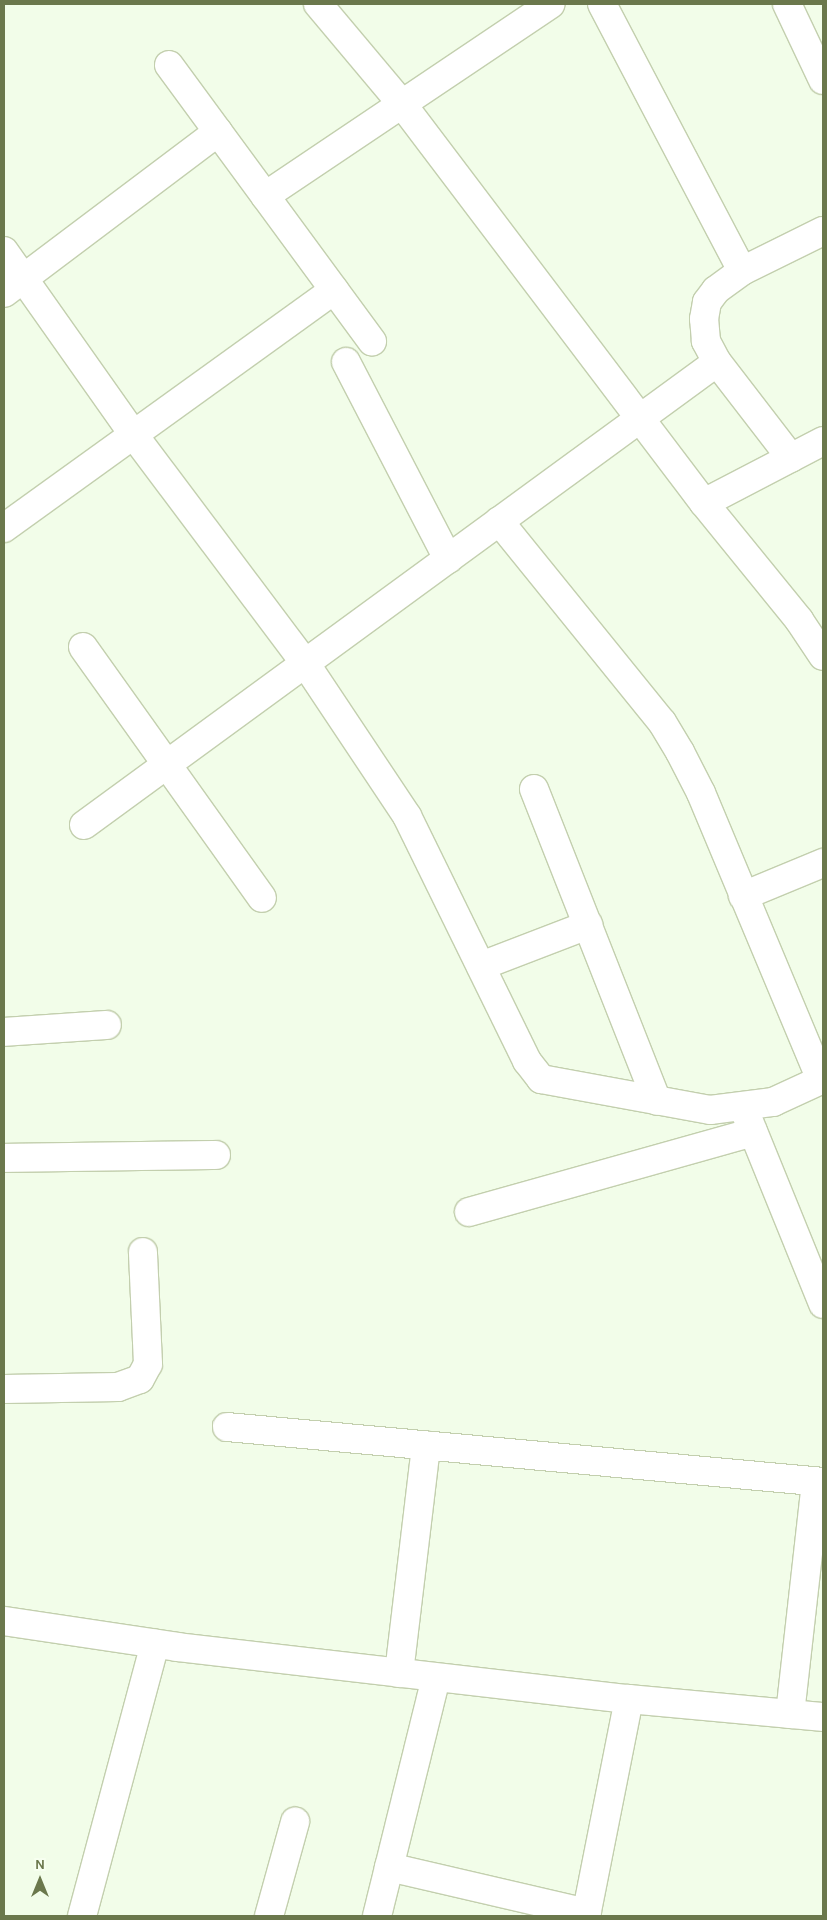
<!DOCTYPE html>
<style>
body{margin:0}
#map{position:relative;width:827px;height:1920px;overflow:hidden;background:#f2fde9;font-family:Karla,sans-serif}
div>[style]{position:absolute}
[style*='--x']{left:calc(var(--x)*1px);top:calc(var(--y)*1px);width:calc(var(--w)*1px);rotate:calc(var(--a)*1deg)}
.roads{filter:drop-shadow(1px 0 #c3cfae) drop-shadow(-1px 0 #c3cfae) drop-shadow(0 1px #c3cfae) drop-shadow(0 -1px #c3cfae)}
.minor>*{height:28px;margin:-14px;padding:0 14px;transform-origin:14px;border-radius:14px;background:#fff}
span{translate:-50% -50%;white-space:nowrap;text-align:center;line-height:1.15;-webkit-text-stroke:5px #f7fff0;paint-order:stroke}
.frame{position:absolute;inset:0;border:5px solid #6b784c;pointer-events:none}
.north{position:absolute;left:15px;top:1855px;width:50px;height:50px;-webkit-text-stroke:4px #f7fff0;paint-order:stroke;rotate:0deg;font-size:14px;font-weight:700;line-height:20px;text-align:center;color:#6b784c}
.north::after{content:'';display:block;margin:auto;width:18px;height:22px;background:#6b784c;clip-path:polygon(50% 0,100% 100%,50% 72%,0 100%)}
</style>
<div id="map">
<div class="roads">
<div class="minor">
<div style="--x:318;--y:4;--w:131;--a:50"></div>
<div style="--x:402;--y:104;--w:500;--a:52.88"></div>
<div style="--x:704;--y:503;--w:151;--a:50.9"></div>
<div style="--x:799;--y:620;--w:43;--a:56.3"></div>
<div style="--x:602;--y:4;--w:301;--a:62.3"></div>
<div style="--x:787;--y:4;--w:84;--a:64.7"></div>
<div style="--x:169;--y:65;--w:343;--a:53.7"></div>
<div style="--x:265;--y:196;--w:344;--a:-33.9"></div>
<div style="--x:4;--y:251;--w:224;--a:54.8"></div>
<div style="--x:133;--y:434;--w:286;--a:53.1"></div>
<div style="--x:305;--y:663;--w:184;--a:56.3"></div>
<div style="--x:407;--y:816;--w:273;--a:63.9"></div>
<div style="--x:527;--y:1061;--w:23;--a:52"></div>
<div style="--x:541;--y:1079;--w:172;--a:10.4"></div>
<div style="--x:710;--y:1110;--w:64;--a:-7.2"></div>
<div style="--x:773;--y:1102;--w:55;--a:-24.7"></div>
<div style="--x:4;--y:293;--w:268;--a:-37"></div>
<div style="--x:346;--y:362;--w:222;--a:62.6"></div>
<div style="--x:791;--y:458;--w:121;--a:-127.6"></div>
<div style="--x:717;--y:362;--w:24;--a:-118"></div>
<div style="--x:706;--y:341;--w:22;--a:-95"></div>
<div style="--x:704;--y:319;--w:17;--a:-80"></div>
<div style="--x:707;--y:302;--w:15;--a:-53"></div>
<div style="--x:716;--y:290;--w:32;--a:-36"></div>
<div style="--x:742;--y:271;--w:90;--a:-26.3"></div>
<div style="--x:704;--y:503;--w:134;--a:-27.5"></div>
<div style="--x:499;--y:521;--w:259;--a:51"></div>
<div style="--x:662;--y:722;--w:35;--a:59"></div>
<div style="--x:680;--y:752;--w:46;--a:62.9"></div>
<div style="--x:701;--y:793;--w:311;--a:67.3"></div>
<div style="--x:4;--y:528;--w:407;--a:-35.8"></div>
<div style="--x:83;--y:647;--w:308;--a:54.5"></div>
<div style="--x:534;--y:789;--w:335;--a:68.5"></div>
<div style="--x:84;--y:825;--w:784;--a:-36.18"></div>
<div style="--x:743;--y:896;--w:87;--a:-22.4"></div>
<div style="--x:481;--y:966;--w:115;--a:-21"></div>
<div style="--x:4;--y:1032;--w:103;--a:-3.9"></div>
<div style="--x:746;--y:1114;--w:205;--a:67.9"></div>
<div style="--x:4;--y:1158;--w:212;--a:-0.8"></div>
<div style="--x:469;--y:1212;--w:295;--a:-15.7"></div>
<div style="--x:4;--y:1389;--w:114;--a:-1"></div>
<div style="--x:118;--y:1387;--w:23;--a:-20"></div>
<div style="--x:140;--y:1379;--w:17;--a:-62"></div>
<div style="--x:148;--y:1364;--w:112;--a:-92.6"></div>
<div style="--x:227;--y:1427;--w:599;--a:5.27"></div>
<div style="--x:4;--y:1621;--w:175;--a:8.5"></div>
<div style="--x:177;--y:1647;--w:455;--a:6.6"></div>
<div style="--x:629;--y:1699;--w:195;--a:5.3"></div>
<div style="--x:399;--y:1673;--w:229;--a:-83.2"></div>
<div style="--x:790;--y:1714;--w:233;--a:-83.6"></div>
<div style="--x:389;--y:1867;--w:203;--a:13.1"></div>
<div style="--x:82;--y:1916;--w:282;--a:-75"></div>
<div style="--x:269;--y:1916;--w:98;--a:-74.5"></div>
<div style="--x:377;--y:1916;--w:245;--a:-76.1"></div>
<div style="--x:586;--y:1916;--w:221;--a:-78.8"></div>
</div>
</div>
<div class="frame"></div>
<div class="north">N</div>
</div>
